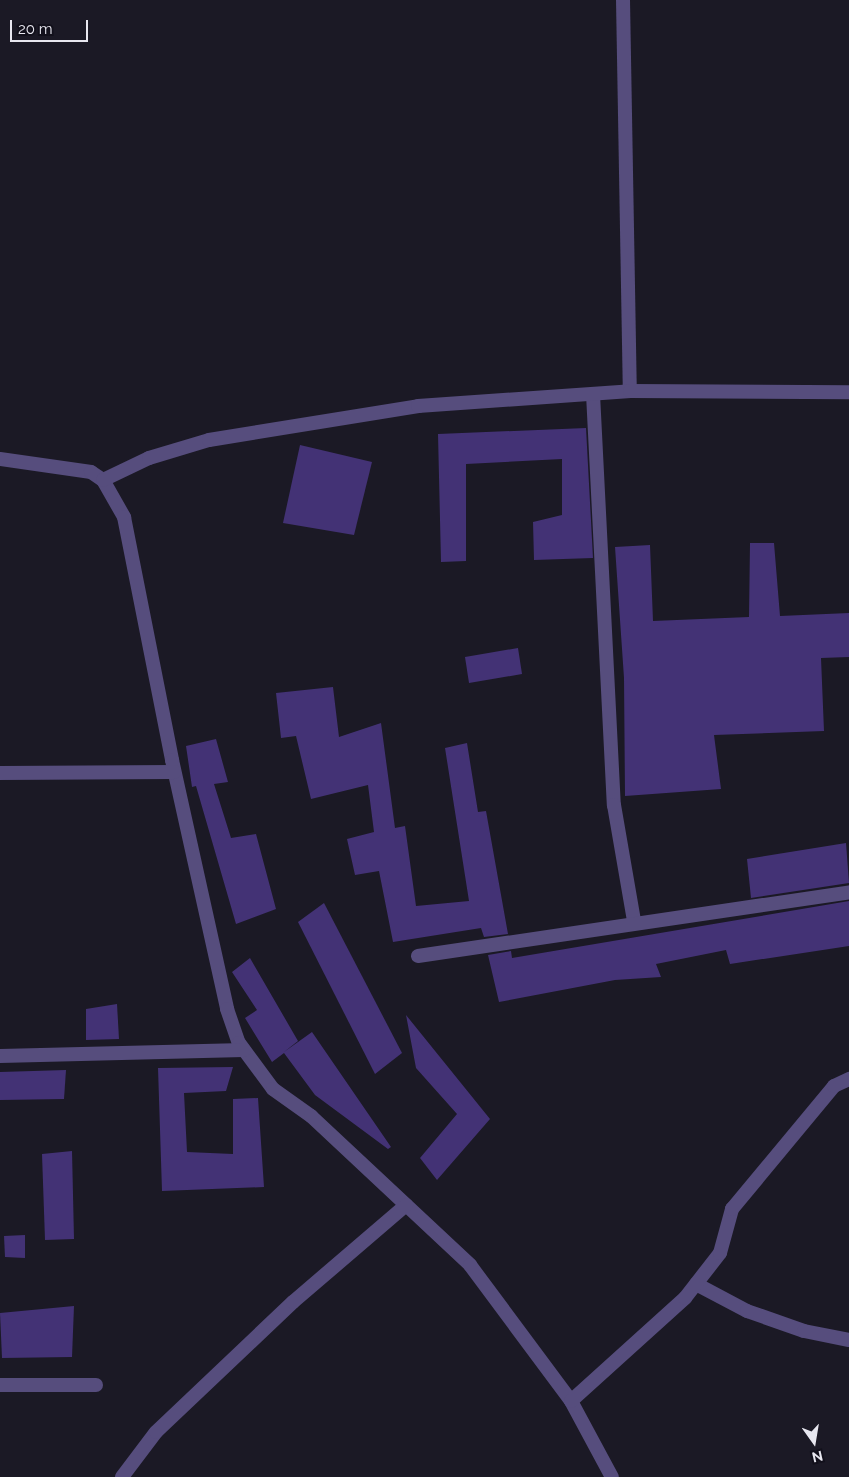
<!DOCTYPE html>
<style>
body{margin:0}
#map{position:relative;width:849px;height:1477px;overflow:hidden;background:#1b1925;font-family:Raleway,sans-serif}
div>[style]{position:absolute}
[style*='--x']{left:calc(var(--x)*1px);top:calc(var(--y)*1px);width:calc(var(--w)*1px);rotate:calc(var(--a)*1deg)}
.building>*{inset:0;background:#433275}
.minor>*{height:14px;margin:-7px;padding:0 7px;transform-origin:7px;border-radius:7px;background:#564d7d}
span{translate:-50% -50%;white-space:nowrap;text-align:center;line-height:1.15;-webkit-text-stroke:4px #12101b;paint-order:stroke}
.north{position:absolute;left:789px;top:1417px;width:50px;height:50px;-webkit-text-stroke:4px #12101b;paint-order:stroke;rotate:167deg;font-size:14px;font-weight:700;line-height:20px;text-align:center;color:#e8e7f0}
.north::after{content:'';display:block;margin:auto;width:18px;height:22px;background:#e8e7f0;clip-path:polygon(50% 0,100% 100%,50% 72%,0 100%)}
.scale{position:absolute;left:10px;top:20px;width:78px;height:22px;box-sizing:border-box;border:2px solid #e8e7f0;border-top:0;padding-left:6px;font-size:15px;line-height:18px;white-space:nowrap;color:#e8e7f0;-webkit-text-stroke:4px #12101b;paint-order:stroke}
</style>
<div id="map">
<div class="building">
<div style="clip-path:polygon(586px 428px,593px 558px,534px 560px,533px 522px,562px 515px,562px 459px,466px 464px,466px 561px,441px 562px,438px 434px)"></div>
<div style="clip-path:polygon(300px 445px,372px 462px,354px 535px,283px 523px)"></div>
<div style="clip-path:polygon(750px 543px,774px 543px,780px 616px,849px 613px,849px 657px,821px 658px,824px 731px,714px 735px,721px 789px,625px 796px,624px 678px,615px 547px,650px 545px,653px 621px,749px 617px)"></div>
<div style="clip-path:polygon(518px 648px,522px 674px,469px 683px,465px 657px)"></div>
<div style="clip-path:polygon(333px 687px,339px 737px,381px 723px,395px 828px,405px 826px,416px 906px,469px 901px,445px 748px,467px 743px,478px 812px,486px 811px,508px 934px,484px 937px,481px 928px,393px 942px,379px 871px,355px 875px,347px 839px,374px 832px,368px 785px,311px 799px,296px 736px,281px 738px,276px 693px)"></div>
<div style="clip-path:polygon(216px 739px,228px 782px,214px 784px,231px 838px,256px 834px,276px 909px,236px 924px,196px 786px,192px 787px,186px 746px)"></div>
<div style="clip-path:polygon(846px 843px,849px 883px,751px 898px,747px 859px)"></div>
<div style="clip-path:polygon(849px 901px,849px 946px,730px 964px,726px 950px,656px 964px,661px 977px,615px 980px,499px 1002px,488px 955px,511px 951px,512px 958px)"></div>
<div style="clip-path:polygon(324px 903px,402px 1053px,375px 1074px,298px 922px)"></div>
<div style="clip-path:polygon(250px 958px,298px 1041px,284px 1052px,312px 1032px,391px 1147px,388px 1149px,315px 1095px,284px 1053px,272px 1062px,245px 1018px,257px 1010px,232px 972px)"></div>
<div style="clip-path:polygon(117px 1004px,119px 1039px,86px 1040px,86px 1009px)"></div>
<div style="clip-path:polygon(406px 1015px,490px 1119px,437px 1180px,420px 1158px,457px 1114px,416px 1068px)"></div>
<div style="clip-path:polygon(233px 1067px,226px 1091px,184px 1093px,187px 1152px,233px 1154px,233px 1099px,258px 1098px,264px 1187px,162px 1191px,158px 1068px)"></div>
<div style="clip-path:polygon(66px 1070px,64px 1099px,0 1100px,0 1072px)"></div>
<div style="clip-path:polygon(72px 1151px,74px 1239px,45px 1240px,42px 1154px)"></div>
<div style="clip-path:polygon(25px 1235px,25px 1258px,5px 1257px,4px 1236px)"></div>
<div style="clip-path:polygon(74px 1306px,72px 1357px,2px 1358px,0 1313px)"></div>
</div>
<div class="minor">
<div style="--x:623;--y:0;--w:391;--a:89"></div>
<div style="--x:593;--y:394;--w:412;--a:87.1"></div>
<div style="--x:614;--y:805;--w:118;--a:80.2"></div>
<div style="--x:0;--y:459;--w:92;--a:8.1"></div>
<div style="--x:91;--y:472;--w:14;--a:34"></div>
<div style="--x:103;--y:480;--w:43;--a:60.4"></div>
<div style="--x:124;--y:517;--w:248;--a:78.8"></div>
<div style="--x:172;--y:760;--w:255;--a:77.5"></div>
<div style="--x:227;--y:1009;--w:36;--a:71"></div>
<div style="--x:239;--y:1043;--w:57;--a:53.5"></div>
<div style="--x:273;--y:1089;--w:47;--a:35.4"></div>
<div style="--x:311;--y:1116;--w:218;--a:43.1"></div>
<div style="--x:470;--y:1265;--w:169;--a:53.4"></div>
<div style="--x:571;--y:1401;--w:86;--a:61.7"></div>
<div style="--x:103;--y:480;--w:51;--a:-25.6"></div>
<div style="--x:149;--y:458;--w:63;--a:-16.7"></div>
<div style="--x:209;--y:440;--w:212;--a:-9.2"></div>
<div style="--x:418;--y:406;--w:213;--a:-4"></div>
<div style="--x:630;--y:391;--w:219;--a:0.3"></div>
<div style="--x:0;--y:773;--w:174;--a:-0.3"></div>
<div style="--x:418;--y:956;--w:436;--a:-8.4"></div>
<div style="--x:0;--y:1056;--w:244;--a:-1.4"></div>
<div style="--x:696;--y:1284;--w:58;--a:27.9"></div>
<div style="--x:747;--y:1311;--w:60;--a:19.3"></div>
<div style="--x:804;--y:1331;--w:46;--a:11.3"></div>
<div style="--x:0;--y:1385;--w:96;--a:0"></div>
<div style="--x:571;--y:1401;--w:154;--a:-42.1"></div>
<div style="--x:685;--y:1298;--w:57;--a:-52.1"></div>
<div style="--x:720;--y:1253;--w:46;--a:-74.7"></div>
<div style="--x:732;--y:1209;--w:160;--a:-50.3"></div>
<div style="--x:834;--y:1086;--w:17;--a:-25"></div>
<div style="--x:122;--y:1477;--w:56;--a:-52.9"></div>
<div style="--x:156;--y:1432;--w:189;--a:-43.5"></div>
<div style="--x:293;--y:1302;--w:149;--a:-40.6"></div>
</div>
<div class="north">N</div>
<div class="scale">20 m</div>
</div>
